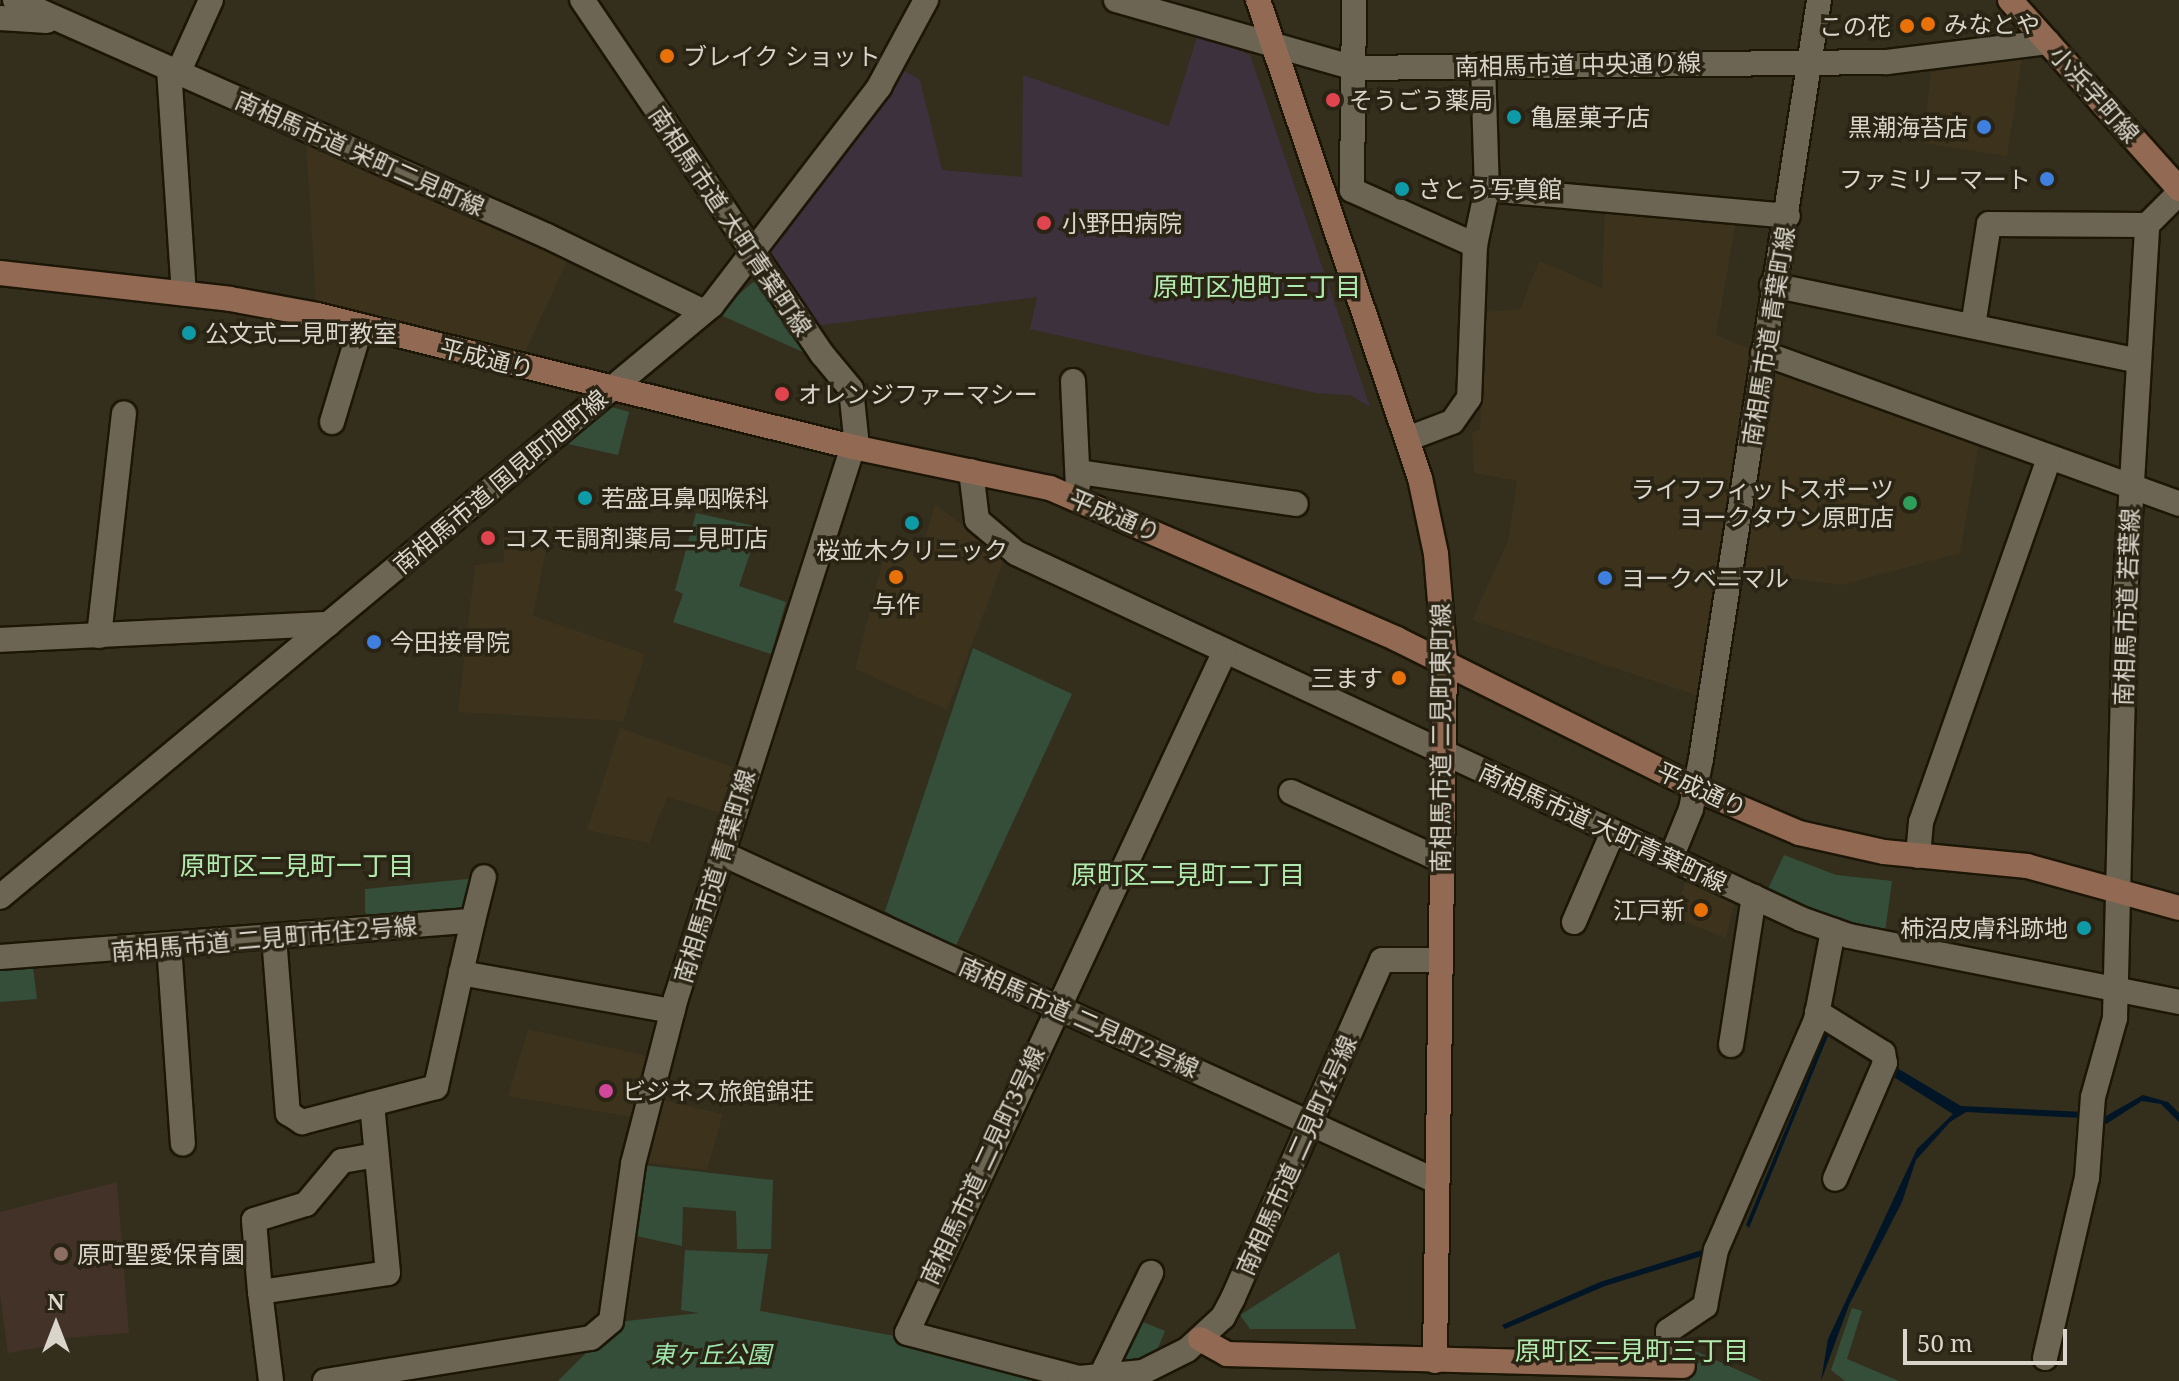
<!DOCTYPE html>
<meta charset="utf-8">
<style>
body{margin:0}
#map{position:relative;width:2179px;height:1381px;overflow:hidden;background:#342e1d;font-family:"Noto Serif","Noto Sans JP",serif}
div>[style]{position:absolute}
[style*='--x']{left:calc(var(--x)*1px);top:calc(var(--y)*1px);width:calc(var(--w)*1px);rotate:calc(var(--a)*1deg)}
.built>*{inset:0;background:#3d331c}
.education>*{inset:0;background:#433228}
.medical>*{inset:0;background:#3e313e}
.green>*{inset:0;background:#344e3a}
.water>*{inset:0;background:#001526}
.roads{filter:drop-shadow(2px 0 #1c1606) drop-shadow(-2px 0 #1c1606) drop-shadow(0 2px #1c1606) drop-shadow(0 -2px #1c1606)}
.street>*{height:24px;margin:-12px;padding:0 12px;transform-origin:12px;border-radius:12px;background:#6c6553}
.secondary>*{height:24px;margin:-12px;padding:0 12px;transform-origin:12px;border-radius:12px;background:#926952}
.dots>*{width:22px;height:22px;translate:-50% -50%;box-sizing:border-box;border:4px solid #2a2414;border-radius:50%}
span{translate:-50% -50%;white-space:nowrap;text-align:center;line-height:1.15;-webkit-text-stroke:7px #2a2414;paint-order:stroke}
.poi-label{font-size:24px;color:#d9d5ca}
.left{translate:0 -50%;text-align:left}
.right{translate:-100% -50%;text-align:right}
.street-label{font-size:24px;color:#d9d5ca}
.park-label{font-size:24px;color:#9ee7ae;font-style:italic}
.neighbourhood-label{font-size:26px;color:#b1eaae}
.north{position:absolute;left:16px;top:1285px;width:80px;height:80px;-webkit-text-stroke:6px #2a2414;paint-order:stroke;rotate:0deg;font-size:22px;font-weight:700;line-height:32px;text-align:center;color:#d9d5ca}
.north::after{content:'';display:block;margin:auto;width:28px;height:36px;background:#d9d5ca;clip-path:polygon(50% 0,100% 100%,50% 72%,0 100%)}
.scale{position:absolute;left:1903px;top:1329px;width:164px;height:36px;box-sizing:border-box;border:4px solid #d9d5ca;border-top:0;padding-left:10px;font-size:24px;line-height:28px;white-space:nowrap;color:#d9d5ca;-webkit-text-stroke:6px #2a2414;paint-order:stroke}
</style>
<div id="map">
<div class="built">
<div style="clip-path:polygon(2022px 58px,2007px 156px,1923px 143px,1931px 72px)"></div>
<div style="clip-path:polygon(306px 139px,569px 257px,525px 352px,316px 302px)"></div>
<div style="clip-path:polygon(1605px 208px,1736px 222px,1716px 335px,1979px 444px,1960px 553px,1841px 585px,1717px 568px,1699px 696px,1472px 620px,1508px 541px,1517px 481px,1474px 473px,1472px 433px,1480px 430px,1484px 312px,1520px 309px,1539px 261px,1602px 288px)"></div>
<div style="clip-path:polygon(935px 504px,1005px 557px,947px 710px,855px 669px,887px 544px,920px 555px)"></div>
<div style="clip-path:polygon(503px 537px,546px 550px,533px 616px,645px 654px,623px 721px,458px 712px,475px 565px,504px 562px)"></div>
<div style="clip-path:polygon(620px 728px,739px 769px,725px 814px,667px 797px,649px 843px,587px 830px)"></div>
<div style="clip-path:polygon(1688px 877px,1736px 896px,1726px 938px,1672px 917px)"></div>
<div style="clip-path:polygon(528px 1029px,652px 1057px,637px 1118px,508px 1096px)"></div>
<div style="clip-path:polygon(662px 1100px,723px 1114px,707px 1170px,643px 1162px)"></div>
</div>
<div class="education">
<div style="clip-path:polygon(117px 1182px,129px 1333px,64px 1338px,64px 1343px,8px 1353px,0 1295px,0 1212px)"></div>
</div>
<div class="medical">
<div style="clip-path:polygon(1198px 34px,1250px 55px,1370px 407px,1350px 395px,1316px 393px,1030px 329px,1037px 297px,814px 326px,767px 257px,765px 245px,900px 68px,920px 80px,942px 170px,1022px 177px,1023px 75px,1169px 126px)"></div>
</div>
<div class="green">
<div style="clip-path:polygon(756px 280px,805px 353px,716px 313px)"></div>
<div style="clip-path:polygon(612px 407px,629px 412px,618px 455px,568px 444px)"></div>
<div style="clip-path:polygon(696px 513px,759px 527px,739px 586px,786px 602px,771px 654px,673px 622px,683px 594px,675px 590px)"></div>
<div style="clip-path:polygon(973px 648px,1072px 694px,953px 952px,885px 911px)"></div>
<div style="clip-path:polygon(1784px 855px,1836px 875px,1892px 881px,1885px 932px,1821px 917px,1767px 891px)"></div>
<div style="clip-path:polygon(477px 878px,469px 913px,371px 921px,365px 912px,365px 889px)"></div>
<div style="clip-path:polygon(32px 959px,37px 999px,0 1002px,0 962px)"></div>
<div style="clip-path:polygon(642px 1165px,773px 1180px,771px 1249px,737px 1249px,736px 1211px,683px 1207px,682px 1246px,632px 1235px)"></div>
<div style="clip-path:polygon(685px 1250px,768px 1254px,760px 1311px,900px 1337px,1057px 1381px,558px 1381px,617px 1322px,699px 1313px,681px 1310px)"></div>
<div style="clip-path:polygon(1339px 1252px,1356px 1329px,1250px 1329px,1240px 1315px)"></div>
<div style="clip-path:polygon(1852px 1308px,1862px 1311px,1847px 1359px,1899px 1381px,1845px 1381px,1831px 1370px)"></div>
<div style="clip-path:polygon(1138px 1320px,1165px 1331px,1153px 1360px,1113px 1370px)"></div>
<div style="clip-path:polygon(1689px 1348px,1762px 1381px,1690px 1381px)"></div>
</div>
<div class="water">
<div style="clip-path:polygon(1828px 1027px,1961px 1106px,2083px 1112px,2083px 1118px,1966px 1112px,1950px 1122px,1916px 1160px,1902px 1202px,1849px 1305px,1821px 1381px,1828px 1339px,1917px 1149px,1953px 1114px,1828px 1036px,1749px 1228px,1746px 1225px)"></div>
<div style="clip-path:polygon(2143px 1095px,2168px 1102px,2179px 1113px,2179px 1122px,2161px 1104px,2142px 1101px,2106px 1124px,2099px 1120px)"></div>
<div style="clip-path:polygon(1702px 1250px,1702px 1256px,1605px 1286px,1505px 1329px,1502px 1325px,1600px 1282px)"></div>
</div>
<div class="roads">
<div class="street">
<div style="--x:15;--y:0;--w:582;--a:23.92"></div>
<div style="--x:547;--y:236;--w:172;--a:25.8"></div>
<div style="--x:1116;--y:0;--w:248;--a:15.9"></div>
<div style="--x:1355;--y:68;--w:532;--a:-0.65"></div>
<div style="--x:1887;--y:62;--w:162;--a:-7.1"></div>
<div style="--x:1354;--y:0;--w:190;--a:90.6"></div>
<div style="--x:1352;--y:190;--w:135;--a:24.1"></div>
<div style="--x:1475;--y:245;--w:153;--a:92.2"></div>
<div style="--x:1469;--y:398;--w:29;--a:125"></div>
<div style="--x:1452;--y:422;--w:48;--a:159.3"></div>
<div style="--x:0;--y:18;--w:47;--a:3.7"></div>
<div style="--x:1483;--y:65;--w:124;--a:88.2"></div>
<div style="--x:1487;--y:189;--w:302;--a:5.1"></div>
<div style="--x:169;--y:69;--w:225;--a:86.2"></div>
<div style="--x:178;--y:73;--w:80;--a:-65.7"></div>
<div style="--x:2147;--y:225;--w:45;--a:-45"></div>
<div style="--x:1475;--y:245;--w:57;--a:-77.9"></div>
<div style="--x:1772;--y:285;--w:374;--a:11.7"></div>
<div style="--x:1973;--y:326;--w:103;--a:-81.1"></div>
<div style="--x:1989;--y:224;--w:158;--a:0.4"></div>
<div style="--x:1763;--y:353;--w:443;--a:19.9"></div>
<div style="--x:1073;--y:381;--w:105;--a:87.3"></div>
<div style="--x:332;--y:422;--w:100;--a:-73.2"></div>
<div style="--x:971;--y:471;--w:49;--a:83"></div>
<div style="--x:977;--y:520;--w:51;--a:40.2"></div>
<div style="--x:1016;--y:553;--w:866;--a:25"></div>
<div style="--x:1801;--y:919;--w:51;--a:19.5"></div>
<div style="--x:1849;--y:936;--w:337;--a:11.3"></div>
<div style="--x:1079;--y:472;--w:219;--a:8.4"></div>
<div style="--x:99;--y:636;--w:224;--a:-83.6"></div>
<div style="--x:0;--y:640;--w:329;--a:-2.8"></div>
<div style="--x:1225;--y:651;--w:752;--a:115"></div>
<div style="--x:907;--y:1333;--w:178;--a:14.7"></div>
<div style="--x:1079;--y:1378;--w:64;--a:-5.4"></div>
<div style="--x:1143;--y:1372;--w:49;--a:-26.6"></div>
<div style="--x:1187;--y:1350;--w:49;--a:-42.5"></div>
<div style="--x:1223;--y:1317;--w:21;--a:-62"></div>
<div style="--x:1233;--y:1298;--w:369;--a:-66.2"></div>
<div style="--x:1382;--y:960;--w:56;--a:0"></div>
<div style="--x:1291;--y:792;--w:162;--a:24.4"></div>
<div style="--x:723;--y:854;--w:784;--a:24.64"></div>
<div style="--x:1918;--y:856;--w:34;--a:-85"></div>
<div style="--x:1921;--y:822;--w:385;--a:-70.6"></div>
<div style="--x:1671;--y:858;--w:53;--a:-67.8"></div>
<div style="--x:1691;--y:809;--w:51;--a:-78.7"></div>
<div style="--x:1701;--y:759;--w:768;--a:-81.16"></div>
<div style="--x:0;--y:897;--w:926;--a:-39.74"></div>
<div style="--x:712;--y:305;--w:275;--a:-52.5"></div>
<div style="--x:879;--y:87;--w:99;--a:-61.6"></div>
<div style="--x:473;--y:921;--w:45;--a:-76"></div>
<div style="--x:1574;--y:922;--w:98;--a:-66.6"></div>
<div style="--x:274;--y:937;--w:177;--a:85.5"></div>
<div style="--x:288;--y:1113;--w:17;--a:33"></div>
<div style="--x:302;--y:1122;--w:138;--a:-14.6"></div>
<div style="--x:436;--y:1087;--w:117;--a:-77.6"></div>
<div style="--x:461;--y:973;--w:215;--a:10.2"></div>
<div style="--x:169;--y:945;--w:199;--a:86"></div>
<div style="--x:0;--y:957;--w:474;--a:-4.4"></div>
<div style="--x:473;--y:921;--w:53;--a:103"></div>
<div style="--x:1817;--y:1012;--w:78;--a:31.8"></div>
<div style="--x:1883;--y:1053;--w:10;--a:79"></div>
<div style="--x:1885;--y:1063;--w:126;--a:113.3"></div>
<div style="--x:1731;--y:1045;--w:150;--a:-81.2"></div>
<div style="--x:260;--y:1292;--w:72;--a:-94.8"></div>
<div style="--x:254;--y:1220;--w:54;--a:-17.1"></div>
<div style="--x:306;--y:1204;--w:56;--a:-50.1"></div>
<div style="--x:342;--y:1161;--w:34;--a:-10"></div>
<div style="--x:2045;--y:1358;--w:185;--a:-76.9"></div>
<div style="--x:2087;--y:1178;--w:81;--a:-85.8"></div>
<div style="--x:2093;--y:1097;--w:82;--a:-74.4"></div>
<div style="--x:2115;--y:1018;--w:418;--a:-88.6"></div>
<div style="--x:2125;--y:600;--w:376;--a:-86.6"></div>
<div style="--x:1667;--y:1365;--w:34;--a:-88"></div>
<div style="--x:1668;--y:1331;--w:45;--a:-34"></div>
<div style="--x:1705;--y:1306;--w:57;--a:-78.9"></div>
<div style="--x:1716;--y:1250;--w:251;--a:-66.5"></div>
<div style="--x:1816;--y:1020;--w:91;--a:-79.2"></div>
<div style="--x:1100;--y:1378;--w:117;--a:-64.1"></div>
<div style="--x:271;--y:1381;--w:90;--a:-97"></div>
<div style="--x:260;--y:1292;--w:129;--a:-8.4"></div>
<div style="--x:388;--y:1273;--w:170;--a:-95.4"></div>
<div style="--x:325;--y:1381;--w:269;--a:-9.2"></div>
<div style="--x:591;--y:1338;--w:26;--a:-40"></div>
<div style="--x:611;--y:1321;--w:159;--a:-82"></div>
<div style="--x:633;--y:1164;--w:171;--a:-75.5"></div>
<div style="--x:676;--y:998;--w:589;--a:-72.21"></div>
<div style="--x:856;--y:437;--w:48;--a:-95.9"></div>
<div style="--x:851;--y:389;--w:45;--a:-129.6"></div>
<div style="--x:822;--y:354;--w:428;--a:-124.1"></div>
</div>
<div class="secondary">
<div style="--x:1258;--y:0;--w:505;--a:71.28"></div>
<div style="--x:1420;--y:478;--w:78;--a:78.1"></div>
<div style="--x:1436;--y:554;--w:107;--a:85.2"></div>
<div style="--x:1445;--y:661;--w:700;--a:90.82"></div>
<div style="--x:2010;--y:0;--w:254;--a:48.2"></div>
<div style="--x:0;--y:273;--w:231;--a:6.4"></div>
<div style="--x:230;--y:299;--w:88;--a:10.4"></div>
<div style="--x:317;--y:315;--w:552;--a:13.83"></div>
<div style="--x:853;--y:447;--w:201;--a:11.8"></div>
<div style="--x:1050;--y:488;--w:378;--a:23.5"></div>
<div style="--x:1397;--y:639;--w:350;--a:26.5"></div>
<div style="--x:1710;--y:795;--w:97;--a:23.1"></div>
<div style="--x:1799;--y:833;--w:87;--a:12.6"></div>
<div style="--x:1884;--y:852;--w:144;--a:5.6"></div>
<div style="--x:2027;--y:866;--w:158;--a:15.4"></div>
<div style="--x:1200;--y:1339;--w:31;--a:29"></div>
<div style="--x:1227;--y:1354;--w:456;--a:1.5"></div>
</div>
</div>
<div class="dots">
<div style="left:1928px;top:24px;background:#e8710a"></div>
<div style="left:1907px;top:26px;background:#e8710a"></div>
<div style="left:667px;top:56px;background:#e8710a"></div>
<div style="left:1333px;top:100px;background:#e0444e"></div>
<div style="left:1514px;top:117px;background:#0f9aa8"></div>
<div style="left:1984px;top:127px;background:#3f7fe0"></div>
<div style="left:2047px;top:179px;background:#3f7fe0"></div>
<div style="left:1402px;top:189px;background:#0f9aa8"></div>
<div style="left:1044px;top:223px;background:#e0444e"></div>
<div style="left:189px;top:333px;background:#0f9aa8"></div>
<div style="left:782px;top:394px;background:#e0444e"></div>
<div style="left:585px;top:498px;background:#0f9aa8"></div>
<div style="left:1910px;top:503px;background:#2e9e5b"></div>
<div style="left:912px;top:523px;background:#0f9aa8"></div>
<div style="left:488px;top:538px;background:#e0444e"></div>
<div style="left:896px;top:577px;background:#e8710a"></div>
<div style="left:1605px;top:578px;background:#3f7fe0"></div>
<div style="left:374px;top:642px;background:#3f7fe0"></div>
<div style="left:1399px;top:678px;background:#e8710a"></div>
<div style="left:1701px;top:910px;background:#e8710a"></div>
<div style="left:2084px;top:928px;background:#0f9aa8"></div>
<div style="left:606px;top:1091px;background:#d1479c"></div>
<div style="left:61px;top:1254px;background:#8d6e63"></div>
</div>
<div class="poi-label">
<span class="left" style="left:1944px;top:24px">みなとや</span>
<span class="right" style="left:1891px;top:26px">この花</span>
<span class="left" style="left:683px;top:56px">ブレイク ショット</span>
<span class="left" style="left:1349px;top:100px">そうごう薬局</span>
<span class="left" style="left:1530px;top:117px">亀屋菓子店</span>
<span class="right" style="left:1968px;top:127px">黒潮海苔店</span>
<span class="right" style="left:2031px;top:179px">ファミリーマート</span>
<span class="left" style="left:1418px;top:189px">さとう写真館</span>
<span class="left" style="left:1062px;top:223px">小野田病院</span>
<span class="left" style="left:205px;top:333px">公文式二見町教室</span>
<span class="left" style="left:798px;top:394px">オレンジファーマシー</span>
<span class="right" style="left:1894px;top:503px">ライフフィットスポーツ<br>ヨークタウン原町店</span>
<span class="left" style="left:601px;top:498px">若盛耳鼻咽喉科</span>
<span class="left" style="left:504px;top:538px">コスモ調剤薬局二見町店</span>
<span style="left:912px;top:550px">桜並木クリニック</span>
<span class="left" style="left:1621px;top:578px">ヨークベニマル</span>
<span style="left:896px;top:604px">与作</span>
<span class="left" style="left:390px;top:642px">今田接骨院</span>
<span class="right" style="left:1383px;top:678px">三ます</span>
<span class="right" style="left:1685px;top:910px">江戸新</span>
<span class="right" style="left:2068px;top:928px">柿沼皮膚科跡地</span>
<span class="left" style="left:622px;top:1091px">ビジネス旅館錦荘</span>
<span class="left" style="left:77px;top:1254px">原町聖愛保育園</span>
</div>
<div class="street-label">
<span style="left:1578px;top:64px;rotate:-1deg">南相馬市道 中央通り線</span>
<span style="left:2095px;top:94px;rotate:48deg">小浜字町線</span>
<span style="left:360px;top:153px;rotate:24deg">南相馬市道 栄町二見町線</span>
<span style="left:731px;top:221px;rotate:56deg">南相馬市道 大町青葉町線</span>
<span style="left:1768px;top:336px;rotate:-81deg">南相馬市道 青葉町線</span>
<span style="left:487px;top:358px;rotate:14deg">平成通り</span>
<span style="left:500px;top:481px;rotate:-40deg">南相馬市道 国見町旭町線</span>
<span style="left:1115px;top:515px;rotate:23deg">平成通り</span>
<span style="left:2126px;top:607px;rotate:-88deg">南相馬市道 若葉線</span>
<span style="left:1440px;top:738px;rotate:-90deg">南相馬市道 二見町東町線</span>
<span style="left:1702px;top:789px;rotate:25deg">平成通り</span>
<span style="left:1603px;top:827px;rotate:25deg">南相馬市道 大町青葉町線</span>
<span style="left:714px;top:876px;rotate:-73deg">南相馬市道 青葉町線</span>
<span style="left:264px;top:938px;rotate:-5deg">南相馬市道 二見町市住2号線</span>
<span style="left:1079px;top:1017px;rotate:24deg">南相馬市道 二見町2号線</span>
<span style="left:1296px;top:1155px;rotate:-66deg">南相馬市道 二見町4号線</span>
<span style="left:982px;top:1165px;rotate:-65deg">南相馬市道 二見町3号線</span>
</div>
<div class="park-label">
<span style="left:711px;top:1354px">東ヶ丘公園</span>
</div>
<div class="neighbourhood-label">
<span style="left:1257px;top:287px">原町区旭町三丁目</span>
<span style="left:297px;top:866px">原町区二見町一丁目</span>
<span style="left:1188px;top:875px">原町区二見町二丁目</span>
<span style="left:1632px;top:1351px">原町区二見町三丁目</span>
</div>
<div class="north">N</div>
<div class="scale">50 m</div>
</div>
